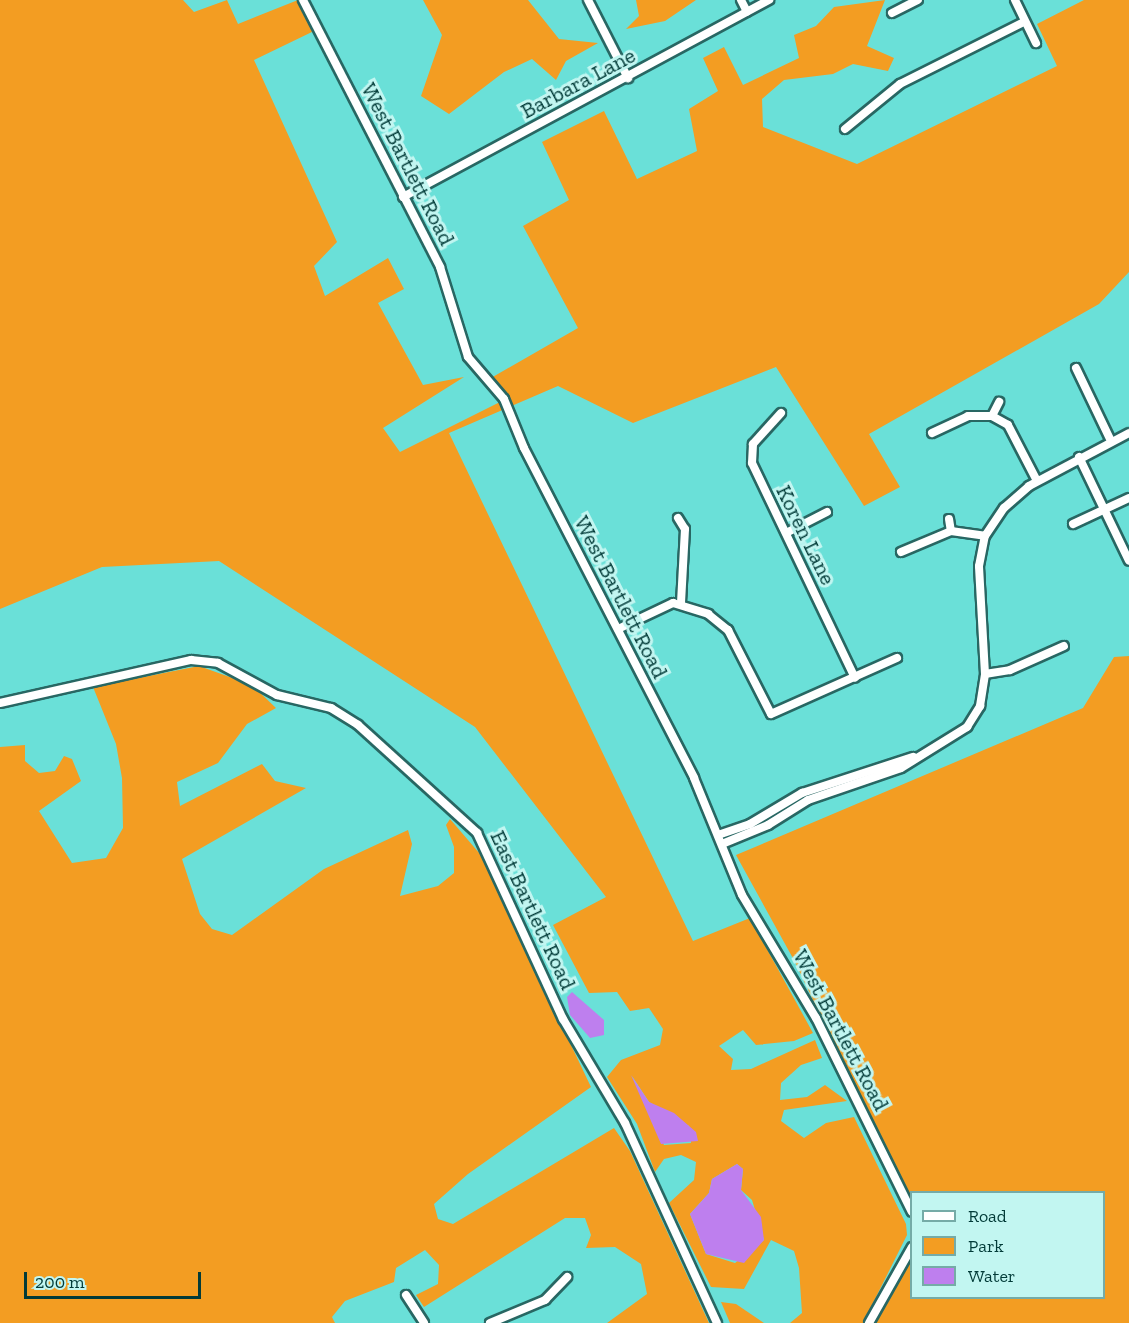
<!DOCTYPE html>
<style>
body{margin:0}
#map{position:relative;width:1129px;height:1323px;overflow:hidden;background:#6ae0d8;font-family:"Zilla Slab",serif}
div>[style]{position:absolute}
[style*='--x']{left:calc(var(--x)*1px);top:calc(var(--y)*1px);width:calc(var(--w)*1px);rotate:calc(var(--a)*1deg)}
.green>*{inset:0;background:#f39d22}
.water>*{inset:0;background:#be7fee}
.roads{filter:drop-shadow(2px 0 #286763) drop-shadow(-2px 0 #286763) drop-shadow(0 2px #286763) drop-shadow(0 -2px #286763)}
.minor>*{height:8px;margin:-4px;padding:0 4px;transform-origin:4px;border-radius:4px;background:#fff}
span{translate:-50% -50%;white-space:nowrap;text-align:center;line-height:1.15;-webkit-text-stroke:6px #c2f6f1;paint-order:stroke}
.street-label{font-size:22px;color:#023b38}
.legend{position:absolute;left:910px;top:1191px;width:195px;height:108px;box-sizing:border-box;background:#c2f6f1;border:2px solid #75aba7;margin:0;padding:8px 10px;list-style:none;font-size:18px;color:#023b38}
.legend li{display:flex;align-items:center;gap:12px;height:30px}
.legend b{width:30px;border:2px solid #75aba7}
.scale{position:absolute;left:24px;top:1272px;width:177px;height:27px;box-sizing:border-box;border:3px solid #023b38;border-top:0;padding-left:8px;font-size:18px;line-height:21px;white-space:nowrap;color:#023b38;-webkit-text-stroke:4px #c2f6f1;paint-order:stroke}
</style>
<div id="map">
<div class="green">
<div style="clip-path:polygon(evenodd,0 0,183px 0,194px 12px,227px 0,238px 24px,298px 0,314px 31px,254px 60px,337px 242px,314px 266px,325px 296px,388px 258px,404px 289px,378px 303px,423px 385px,464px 377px,383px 428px,400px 452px,500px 402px,484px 382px,578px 328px,523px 226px,569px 200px,542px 142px,604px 111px,637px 179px,697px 151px,689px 109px,718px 91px,703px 58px,724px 47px,743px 85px,799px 58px,794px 35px,816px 26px,834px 7px,885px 0,867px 46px,894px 58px,888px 71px,853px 64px,833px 74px,784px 80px,762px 99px,763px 127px,857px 164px,1057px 66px,1037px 24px,1084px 0,1129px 0,1129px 272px,1099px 304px,869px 434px,900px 487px,864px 506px,776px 367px,633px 423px,558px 386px,449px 433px,693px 941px,750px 918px,813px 1033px,794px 1041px,756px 1045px,743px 1030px,719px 1046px,733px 1059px,731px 1070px,751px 1069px,815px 1040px,822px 1058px,801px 1065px,781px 1083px,780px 1100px,807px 1097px,825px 1085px,847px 1101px,784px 1110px,781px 1121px,804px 1138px,826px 1123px,854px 1117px,906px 1224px,907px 1235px,863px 1323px,790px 1323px,802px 1313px,799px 1268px,794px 1251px,771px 1240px,744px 1289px,711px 1287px,669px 1203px,694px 1180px,696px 1162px,681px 1155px,664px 1159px,655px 1172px,637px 1124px,607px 1077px,621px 1060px,660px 1045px,663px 1029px,649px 1008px,630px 1011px,617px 992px,589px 993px,553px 925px,606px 897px,475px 727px,219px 561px,102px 567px,0 609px,0 0,632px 1076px,649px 1102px,689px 1126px,691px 1143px,664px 1145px,632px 1076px,0 0,737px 1164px,743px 1169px,741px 1190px,752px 1200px,764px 1240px,735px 1263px,706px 1254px,690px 1214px,709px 1193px,712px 1179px,737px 1164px)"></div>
<div style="clip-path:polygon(423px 0,528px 0,559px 39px,598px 43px,566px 61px,556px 80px,532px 59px,504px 72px,449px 114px,421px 96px,442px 35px)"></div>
<div style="clip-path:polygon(636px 0,696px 0,665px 21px,626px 29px,639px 16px)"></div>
<div style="clip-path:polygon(1129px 656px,1129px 1323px,875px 1323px,911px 1254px,912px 1298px,1104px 1298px,1104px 1192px,912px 1192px,911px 1206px,795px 962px,736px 855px,1083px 708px,1114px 657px)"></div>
<div style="clip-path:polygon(199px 666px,252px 685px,276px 708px,247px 724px,218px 763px,177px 782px,180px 806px,262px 764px,275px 781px,306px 788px,182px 859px,200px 914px,212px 929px,232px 935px,324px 869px,408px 830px,412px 844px,400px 896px,438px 886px,454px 873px,454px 847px,446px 825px,450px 819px,480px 854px,591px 1087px,468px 1174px,434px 1204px,438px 1219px,453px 1224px,614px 1128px,630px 1151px,709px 1323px,607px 1323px,647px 1294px,641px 1264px,615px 1247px,586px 1248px,591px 1235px,585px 1218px,565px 1218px,424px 1307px,416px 1295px,438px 1284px,439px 1265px,425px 1250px,396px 1268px,394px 1282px,345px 1301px,332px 1317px,335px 1323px,0 1323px,0 747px,25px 745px,25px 761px,39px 773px,55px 771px,64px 756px,72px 759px,81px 781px,39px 811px,72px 863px,106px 858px,123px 828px,122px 778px,116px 744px,93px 687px)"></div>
<div style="clip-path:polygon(721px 1302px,736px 1304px,764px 1323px,730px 1323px)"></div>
</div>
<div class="water">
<div style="clip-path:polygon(572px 992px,604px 1020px,604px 1035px,590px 1038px,570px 1015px,567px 997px)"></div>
<div style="clip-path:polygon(631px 1075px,649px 1102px,674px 1113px,696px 1132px,698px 1141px,661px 1144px)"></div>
<div style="clip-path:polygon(737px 1164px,743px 1169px,741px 1190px,761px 1217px,764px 1240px,744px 1263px,706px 1254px,690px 1214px,709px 1193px,712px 1179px)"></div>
</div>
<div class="roads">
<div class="minor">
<div style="--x:303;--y:0;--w:300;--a:62.8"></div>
<div style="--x:440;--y:267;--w:94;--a:72.7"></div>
<div style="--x:468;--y:357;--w:55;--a:49.4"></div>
<div style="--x:504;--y:399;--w:53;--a:67.8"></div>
<div style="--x:524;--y:448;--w:371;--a:62.7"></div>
<div style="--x:694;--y:778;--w:126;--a:67.7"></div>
<div style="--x:742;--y:895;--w:144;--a:59"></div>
<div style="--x:816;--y:1018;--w:216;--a:63.7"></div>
<div style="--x:588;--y:0;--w:88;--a:62.9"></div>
<div style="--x:741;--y:0;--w:13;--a:63"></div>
<div style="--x:1015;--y:0;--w:48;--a:64"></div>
<div style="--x:892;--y:13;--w:29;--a:-27"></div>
<div style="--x:845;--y:129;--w:71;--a:-39.3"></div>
<div style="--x:900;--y:84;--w:139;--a:-26.6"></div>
<div style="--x:403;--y:197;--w:416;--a:-28.3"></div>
<div style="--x:1076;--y:368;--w:79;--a:64.4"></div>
<div style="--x:781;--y:413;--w:42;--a:132.1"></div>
<div style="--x:753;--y:444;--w:19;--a:93"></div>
<div style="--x:752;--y:463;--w:238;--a:64.4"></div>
<div style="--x:992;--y:416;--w:18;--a:29"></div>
<div style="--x:1008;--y:425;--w:63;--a:62.6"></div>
<div style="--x:932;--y:433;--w:40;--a:-25"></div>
<div style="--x:968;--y:416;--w:24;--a:0"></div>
<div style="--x:992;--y:416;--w:16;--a:-63"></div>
<div style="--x:1079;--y:457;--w:115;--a:64.3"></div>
<div style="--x:678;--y:518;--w:13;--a:58"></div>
<div style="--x:685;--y:529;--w:75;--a:93.1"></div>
<div style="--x:949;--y:519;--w:12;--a:81"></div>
<div style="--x:1073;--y:524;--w:62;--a:-24.9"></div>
<div style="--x:786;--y:533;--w:46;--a:-27.1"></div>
<div style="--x:901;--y:552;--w:54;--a:-22.8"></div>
<div style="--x:951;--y:531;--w:34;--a:8"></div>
<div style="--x:618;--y:629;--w:61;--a:-25.3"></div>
<div style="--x:673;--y:603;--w:37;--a:17"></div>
<div style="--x:708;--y:614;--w:26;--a:39"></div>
<div style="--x:728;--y:630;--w:94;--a:62.9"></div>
<div style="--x:771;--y:714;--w:138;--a:-24"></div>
<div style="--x:985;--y:674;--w:25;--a:-9"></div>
<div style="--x:1010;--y:670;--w:59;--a:-24"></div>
<div style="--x:0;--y:703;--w:196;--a:-12.7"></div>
<div style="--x:191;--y:660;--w:27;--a:6"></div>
<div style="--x:218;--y:663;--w:67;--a:28.5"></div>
<div style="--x:277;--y:695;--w:56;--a:13.5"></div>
<div style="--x:331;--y:708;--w:32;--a:32"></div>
<div style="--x:358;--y:725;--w:161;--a:42.2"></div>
<div style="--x:477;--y:833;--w:205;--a:65.2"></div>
<div style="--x:563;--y:1019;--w:121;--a:59.2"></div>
<div style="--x:625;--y:1123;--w:220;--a:65.3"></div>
<div style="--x:718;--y:835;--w:34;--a:-19"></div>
<div style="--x:750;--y:824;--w:61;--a:-30.8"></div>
<div style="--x:802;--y:793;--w:117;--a:-18"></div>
<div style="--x:722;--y:844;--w:50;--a:-22.4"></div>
<div style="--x:768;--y:825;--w:47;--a:-32"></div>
<div style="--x:808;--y:800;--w:98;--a:-19"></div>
<div style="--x:901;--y:768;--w:78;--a:-31.8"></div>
<div style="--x:967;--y:727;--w:25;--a:-58"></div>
<div style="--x:980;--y:706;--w:32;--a:-81"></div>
<div style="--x:985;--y:674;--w:108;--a:-93.2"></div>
<div style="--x:979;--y:566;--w:31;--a:-79"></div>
<div style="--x:985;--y:536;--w:34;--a:-56"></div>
<div style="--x:1004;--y:508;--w:33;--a:-41"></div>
<div style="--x:1029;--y:486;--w:113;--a:-27.9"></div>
<div style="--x:406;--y:1295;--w:33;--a:57"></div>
<div style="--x:490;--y:1323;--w:60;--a:-22.7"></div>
<div style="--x:545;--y:1300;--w:32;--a:-46"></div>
<div style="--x:869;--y:1323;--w:87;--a:-60.5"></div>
</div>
</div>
<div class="street-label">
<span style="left:578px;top:83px;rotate:-28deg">Barbara Lane</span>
<span style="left:408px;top:164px;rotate:63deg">West Bartlett Road</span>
<span style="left:806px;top:535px;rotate:64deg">Koren Lane</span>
<span style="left:621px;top:597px;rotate:63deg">West Bartlett Road</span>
<span style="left:533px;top:910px;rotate:65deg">East Bartlett Road</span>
<span style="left:841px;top:1030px;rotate:62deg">West Bartlett Road</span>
</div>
<ul class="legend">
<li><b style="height:8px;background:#fff"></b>Road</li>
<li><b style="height:16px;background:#f39d22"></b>Park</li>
<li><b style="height:16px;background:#be7fee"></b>Water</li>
</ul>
<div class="scale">200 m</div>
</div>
